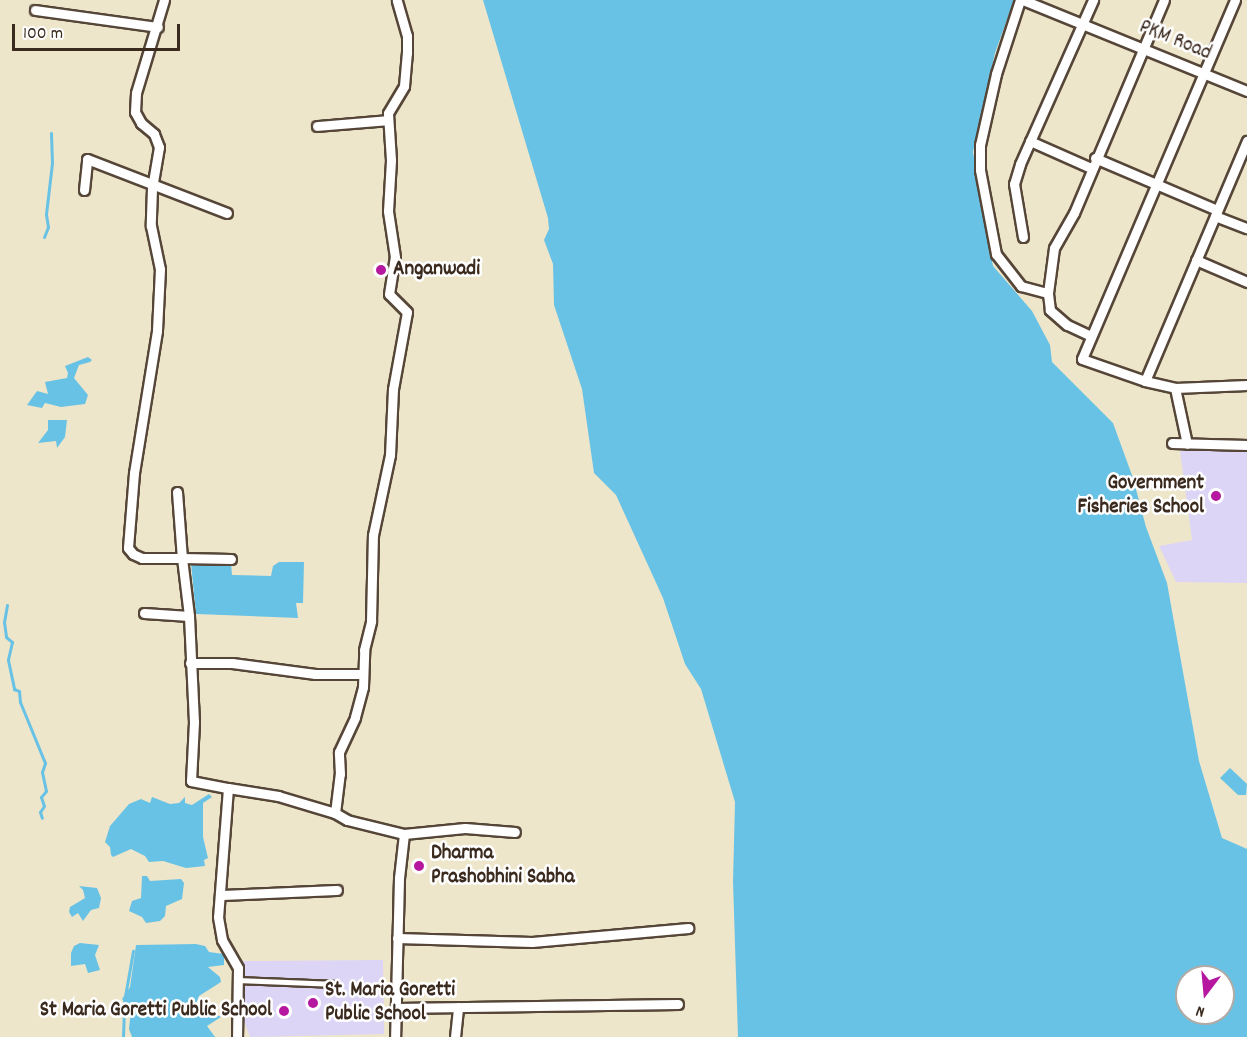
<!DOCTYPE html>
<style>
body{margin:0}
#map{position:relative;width:1247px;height:1037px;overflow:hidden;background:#eee6ca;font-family:Dekko,sans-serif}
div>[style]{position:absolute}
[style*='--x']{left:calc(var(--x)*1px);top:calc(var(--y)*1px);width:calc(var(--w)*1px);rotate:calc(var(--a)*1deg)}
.built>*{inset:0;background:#ddd5f6}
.water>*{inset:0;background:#68c2e5}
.stream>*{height:3px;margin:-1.5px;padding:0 1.5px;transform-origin:1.5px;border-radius:1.5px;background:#68c2e5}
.roads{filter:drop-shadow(2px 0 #564638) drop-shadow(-2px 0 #564638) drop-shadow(0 2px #564638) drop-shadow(0 -2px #564638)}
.lane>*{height:4.5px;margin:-2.25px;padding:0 2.25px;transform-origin:2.25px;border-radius:2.25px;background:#fff}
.street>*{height:9px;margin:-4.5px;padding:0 4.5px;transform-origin:4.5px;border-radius:4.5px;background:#fff}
.dots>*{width:16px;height:16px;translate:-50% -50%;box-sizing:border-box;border:3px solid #fff;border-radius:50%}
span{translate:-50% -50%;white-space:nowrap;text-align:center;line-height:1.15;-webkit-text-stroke:5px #fff;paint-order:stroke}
.street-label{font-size:21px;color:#3b2a1e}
.poi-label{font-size:21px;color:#3b2a1e;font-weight:700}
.left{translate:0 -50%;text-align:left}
.right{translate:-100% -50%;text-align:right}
.north{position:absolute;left:1175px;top:965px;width:60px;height:60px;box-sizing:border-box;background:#fff;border:2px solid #b1aaa5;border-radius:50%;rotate:196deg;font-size:16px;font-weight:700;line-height:24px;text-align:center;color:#3b2a1e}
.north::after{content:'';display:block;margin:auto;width:21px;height:27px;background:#b5179e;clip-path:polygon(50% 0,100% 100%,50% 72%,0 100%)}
.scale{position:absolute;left:12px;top:24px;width:168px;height:27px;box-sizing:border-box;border:3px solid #3b2a1e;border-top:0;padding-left:8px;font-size:18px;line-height:21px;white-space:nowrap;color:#3b2a1e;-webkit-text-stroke:4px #fff;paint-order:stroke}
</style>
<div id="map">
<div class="built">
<div style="clip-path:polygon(1247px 449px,1247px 583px,1176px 582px,1159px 546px,1192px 540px,1180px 451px)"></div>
<div style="clip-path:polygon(383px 960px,384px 1034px,250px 1037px,242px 1016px,243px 961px)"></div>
</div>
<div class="water">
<div style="clip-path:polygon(evenodd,483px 0,1014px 0,995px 53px,973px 152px,993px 266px,1032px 311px,1050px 345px,1052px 362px,1113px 423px,1133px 478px,1146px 527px,1167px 583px,1199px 761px,1222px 838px,1247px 849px,1247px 1037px,738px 1037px,733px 882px,735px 802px,701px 689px,685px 664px,663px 598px,616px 495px,594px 473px,582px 389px,554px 305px,553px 264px,544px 240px,549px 229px,548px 218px,483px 0,1187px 977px,1223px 977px,1223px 1013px,1187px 1013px,1187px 977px)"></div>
<div style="clip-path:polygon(88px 357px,92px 360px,90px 362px,79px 365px,74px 378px,88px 395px,85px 404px,61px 407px,45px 403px,42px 408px,27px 405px,37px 391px,48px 394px,45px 382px,67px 378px,68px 373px,65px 366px)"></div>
<div style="clip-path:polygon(48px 420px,67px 420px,65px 437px,57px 448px,56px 441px,38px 443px,48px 430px)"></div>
<div style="clip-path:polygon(279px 562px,304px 562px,303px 603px,296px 603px,298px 618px,196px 614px,191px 563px,231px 563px,232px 575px,271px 576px,273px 566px)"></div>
<div style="clip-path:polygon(1230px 768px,1247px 784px,1246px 795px,1238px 795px,1220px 778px)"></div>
<div style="clip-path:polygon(209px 794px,212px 797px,203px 803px,203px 837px,208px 858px,204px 860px,205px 866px,186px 868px,163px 861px,149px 862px,145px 856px,131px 849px,113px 857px,111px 855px,110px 847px,105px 842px,110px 826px,129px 804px,141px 799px,150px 803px,152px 797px,170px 804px,179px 803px,185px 797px,185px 803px,192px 805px)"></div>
<div style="clip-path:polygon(142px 876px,147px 876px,150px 881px,181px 879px,184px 883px,182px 899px,166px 906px,165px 916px,160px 921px,146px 923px,142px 917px,129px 911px,132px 901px,141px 898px)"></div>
<div style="clip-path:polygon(79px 886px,97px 888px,101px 898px,99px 908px,91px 910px,83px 921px,78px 913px,72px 917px,69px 912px,70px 907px,85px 898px,83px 890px)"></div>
<div style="clip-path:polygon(80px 943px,99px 945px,95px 955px,100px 970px,88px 973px,85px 964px,71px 966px,71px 953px,74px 946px)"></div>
<div style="clip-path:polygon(196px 944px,205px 946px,209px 952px,224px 954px,224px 965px,208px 967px,220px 977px,221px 982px,199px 996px,196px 1004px,221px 1017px,207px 1026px,215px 1037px,132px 1037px,129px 1029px,131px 1010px,122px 999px,130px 987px,136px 945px)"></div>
</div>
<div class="stream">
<div style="--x:44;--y:237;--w:11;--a:-68"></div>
<div style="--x:48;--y:227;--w:13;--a:-99"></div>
<div style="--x:46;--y:214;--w:51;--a:-83.3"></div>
<div style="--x:52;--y:163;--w:30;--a:-92"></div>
<div style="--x:7;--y:605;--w:17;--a:100"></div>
<div style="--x:4;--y:622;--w:15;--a:82"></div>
<div style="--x:6;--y:637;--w:8;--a:40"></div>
<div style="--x:12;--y:642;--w:18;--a:103"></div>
<div style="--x:8;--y:660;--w:30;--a:78"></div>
<div style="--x:14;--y:689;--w:5;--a:22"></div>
<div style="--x:19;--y:691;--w:11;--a:85"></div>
<div style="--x:20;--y:702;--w:66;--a:67.7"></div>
<div style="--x:45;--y:763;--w:9;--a:108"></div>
<div style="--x:42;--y:772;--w:19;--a:78"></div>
<div style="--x:46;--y:791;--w:8;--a:130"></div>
<div style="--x:41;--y:797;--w:9;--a:72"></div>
<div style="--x:44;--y:806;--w:7;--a:124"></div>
<div style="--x:40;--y:812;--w:6;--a:72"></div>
<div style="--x:123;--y:1037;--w:35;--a:-88"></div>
<div style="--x:124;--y:1002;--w:52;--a:-80"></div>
</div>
<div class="roads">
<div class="lane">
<div style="--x:239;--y:980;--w:95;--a:2.4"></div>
</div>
<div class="street">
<div style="--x:164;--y:0;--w:97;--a:106.8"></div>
<div style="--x:136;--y:93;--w:19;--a:93"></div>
<div style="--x:135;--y:112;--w:13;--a:61"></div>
<div style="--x:141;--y:123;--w:17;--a:40"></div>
<div style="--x:154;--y:134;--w:14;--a:69"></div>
<div style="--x:159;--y:147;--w:42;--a:99.7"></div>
<div style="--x:152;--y:188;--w:38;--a:92"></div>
<div style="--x:151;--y:226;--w:44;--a:78.2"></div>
<div style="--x:160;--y:269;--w:62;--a:92.8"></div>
<div style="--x:157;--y:331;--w:144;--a:99.2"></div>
<div style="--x:134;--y:473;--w:75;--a:94.6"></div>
<div style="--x:128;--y:548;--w:8;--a:50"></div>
<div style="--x:133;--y:554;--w:10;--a:24"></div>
<div style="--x:142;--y:558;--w:40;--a:0"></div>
<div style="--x:182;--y:558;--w:58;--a:83.1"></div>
<div style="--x:189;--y:616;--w:106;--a:87.3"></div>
<div style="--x:194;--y:722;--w:59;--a:92.9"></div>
<div style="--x:191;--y:781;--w:38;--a:11"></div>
<div style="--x:228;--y:788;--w:129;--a:94.4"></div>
<div style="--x:218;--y:917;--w:23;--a:80"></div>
<div style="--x:222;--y:940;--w:32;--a:60"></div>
<div style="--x:238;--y:968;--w:69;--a:90.8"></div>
<div style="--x:1020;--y:0;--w:78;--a:108"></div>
<div style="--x:996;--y:74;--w:73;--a:102.7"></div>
<div style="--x:980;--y:145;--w:25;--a:90"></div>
<div style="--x:980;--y:170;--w:86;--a:79.2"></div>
<div style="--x:996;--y:254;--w:41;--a:52"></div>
<div style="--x:1021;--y:286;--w:28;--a:15"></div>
<div style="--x:1023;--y:0;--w:242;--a:22.1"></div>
<div style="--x:1235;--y:0;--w:390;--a:113.1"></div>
<div style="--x:1082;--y:359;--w:67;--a:19.2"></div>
<div style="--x:1145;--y:381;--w:31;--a:13"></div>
<div style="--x:1175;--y:388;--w:72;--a:-2.4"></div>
<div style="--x:35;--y:10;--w:124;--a:7.9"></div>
<div style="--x:317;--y:126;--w:71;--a:-4.8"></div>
<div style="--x:1030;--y:141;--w:67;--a:23.9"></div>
<div style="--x:1095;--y:158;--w:133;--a:23.1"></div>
<div style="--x:84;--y:190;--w:31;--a:-84"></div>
<div style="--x:87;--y:159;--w:150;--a:21.1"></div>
<div style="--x:1215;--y:216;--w:34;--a:21"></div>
<div style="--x:1023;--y:237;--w:54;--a:-99.6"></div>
<div style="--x:1014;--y:184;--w:21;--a:-73"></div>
<div style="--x:1020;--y:164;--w:180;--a:-66"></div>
<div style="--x:1196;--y:260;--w:56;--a:23.3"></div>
<div style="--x:1091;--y:336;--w:26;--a:-155"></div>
<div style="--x:1067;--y:325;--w:23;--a:-139"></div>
<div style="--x:1050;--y:310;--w:17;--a:-97"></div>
<div style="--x:1048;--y:293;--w:45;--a:-82.4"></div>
<div style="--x:1054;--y:248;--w:40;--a:-60.3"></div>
<div style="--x:1074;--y:213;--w:231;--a:-67.1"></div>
<div style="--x:1145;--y:381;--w:261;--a:-67"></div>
<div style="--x:1175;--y:388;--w:57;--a:77.9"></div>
<div style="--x:1172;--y:443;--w:75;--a:1.5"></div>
<div style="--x:177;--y:492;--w:66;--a:85.7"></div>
<div style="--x:182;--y:558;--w:49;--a:1.2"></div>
<div style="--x:144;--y:613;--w:45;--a:3.8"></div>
<div style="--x:190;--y:663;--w:42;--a:0"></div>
<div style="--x:232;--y:663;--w:84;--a:7.5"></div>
<div style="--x:315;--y:674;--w:48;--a:0"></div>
<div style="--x:228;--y:788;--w:51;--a:9.1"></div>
<div style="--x:278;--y:796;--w:59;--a:16.6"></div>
<div style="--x:335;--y:813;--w:14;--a:30"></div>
<div style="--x:347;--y:820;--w:59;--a:13.8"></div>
<div style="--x:404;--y:834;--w:44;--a:96.5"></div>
<div style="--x:399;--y:878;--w:159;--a:91.4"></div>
<div style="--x:335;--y:813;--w:39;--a:-83"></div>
<div style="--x:340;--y:774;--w:22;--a:-93"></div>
<div style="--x:339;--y:752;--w:38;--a:-65"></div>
<div style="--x:355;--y:717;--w:31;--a:-75"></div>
<div style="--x:363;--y:687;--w:37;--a:-88"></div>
<div style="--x:364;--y:650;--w:30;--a:-76"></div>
<div style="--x:371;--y:621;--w:86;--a:-88.7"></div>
<div style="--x:373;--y:535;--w:82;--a:-78"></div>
<div style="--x:390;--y:455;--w:66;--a:-87.4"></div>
<div style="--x:393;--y:389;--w:78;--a:-79.7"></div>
<div style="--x:407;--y:312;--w:25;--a:-135"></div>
<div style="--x:389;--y:294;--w:37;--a:-81"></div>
<div style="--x:395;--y:257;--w:47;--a:-98.7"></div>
<div style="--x:388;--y:211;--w:51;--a:-86.6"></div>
<div style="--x:391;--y:160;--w:47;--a:-93.7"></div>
<div style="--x:388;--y:113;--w:31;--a:-59"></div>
<div style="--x:404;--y:86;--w:33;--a:-85"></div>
<div style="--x:407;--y:53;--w:17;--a:-90"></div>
<div style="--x:407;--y:36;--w:37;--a:-106"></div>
<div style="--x:404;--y:834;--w:61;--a:-5.6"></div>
<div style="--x:465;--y:828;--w:50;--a:4.6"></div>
<div style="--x:221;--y:895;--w:116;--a:-2.5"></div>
<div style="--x:397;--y:938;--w:135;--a:1.7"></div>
<div style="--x:532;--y:942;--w:157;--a:-5.1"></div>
<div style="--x:396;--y:1008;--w:282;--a:-0.8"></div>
<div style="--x:455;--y:1037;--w:30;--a:-84"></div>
</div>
</div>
<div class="dots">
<div style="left:381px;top:270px;background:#b5179e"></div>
<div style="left:1216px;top:496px;background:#b5179e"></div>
<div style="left:419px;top:866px;background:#b5179e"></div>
<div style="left:313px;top:1003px;background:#b5179e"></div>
<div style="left:284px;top:1011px;background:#b5179e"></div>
</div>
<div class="street-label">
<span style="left:1175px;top:41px;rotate:22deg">PKM Road</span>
</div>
<div class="poi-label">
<span class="left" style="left:393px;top:270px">Anganwadi</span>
<span class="right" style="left:1204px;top:496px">Government<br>Fisheries School</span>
<span class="left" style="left:431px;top:866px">Dharma<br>Prashobhini Sabha</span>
<span class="left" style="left:325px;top:1003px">St. Maria Goretti<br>Public School</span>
<span class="right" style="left:272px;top:1011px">St Maria Goretti Public School</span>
</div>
<div class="north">N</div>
<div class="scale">100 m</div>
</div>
